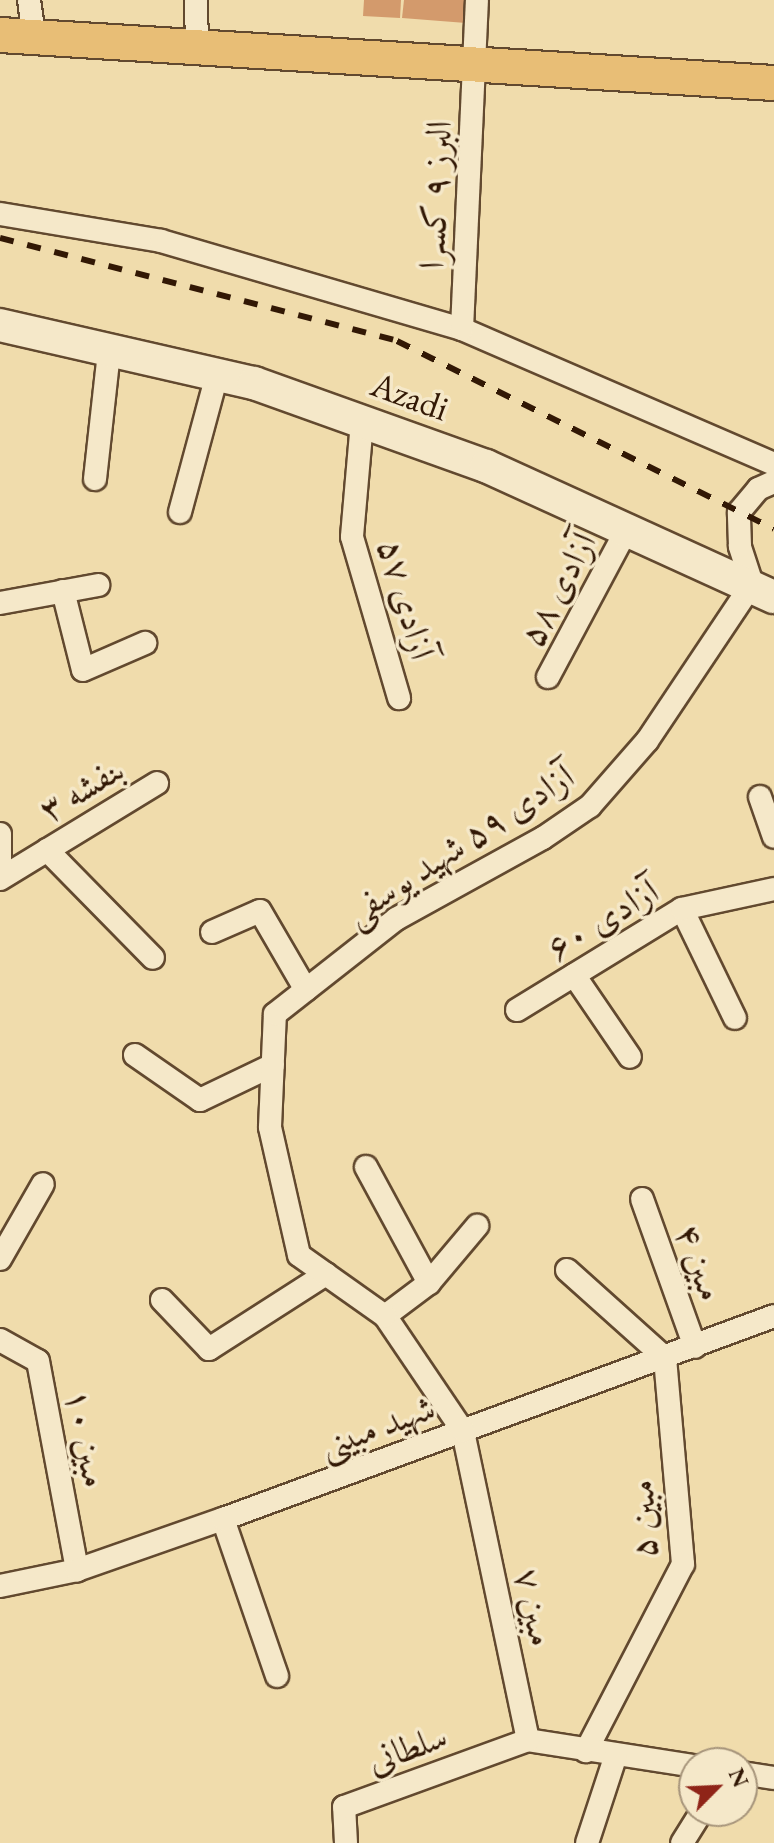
<!DOCTYPE html>
<meta charset="utf-8">
<style>
body{margin:0}
#map{position:relative;width:774px;height:1843px;overflow:hidden;background:#f0dcac;font-family:"EB Garamond",Amiri,serif}
div>[style]{position:absolute}
[style*='--x']{left:calc(var(--x)*1px);top:calc(var(--y)*1px);width:calc(var(--w)*1px);rotate:calc(var(--a)*1deg)}
.building>*{inset:0;background:#d39a6c}
.roads{filter:drop-shadow(2px 0 #62492f) drop-shadow(-2px 0 #62492f) drop-shadow(0 2px #62492f) drop-shadow(0 -2px #62492f)}
.minor>*{height:22px;margin:-11px;padding:0 11px;transform-origin:11px;border-radius:11px;background:#f5e8c9}
.secondary>*{height:32px;margin:-16px;padding:0 16px;transform-origin:16px;border-radius:16px;background:#f5e8c9}
.primary>*{height:34px;margin:-17px;padding:0 17px;transform-origin:17px;border-radius:17px;background:#e8be76}
.rail>*{height:6px;margin-top:-3px;transform-origin:0;background:repeating-linear-gradient(90deg,#321805 0 14px,transparent 0 28px)}
span{translate:-50% -50%;white-space:nowrap;text-align:center;line-height:1.15;-webkit-text-stroke:7px #f5e8c9;paint-order:stroke}
.street-label{font-size:36px;color:#321805}
.north{position:absolute;left:678px;top:1747px;width:80px;height:80px;box-sizing:border-box;background:#f5e8c9;border:2px solid #a7957b;border-radius:50%;rotate:66deg;font-size:22px;font-weight:700;line-height:32px;text-align:center;color:#321805}
.north::after{content:'';display:block;margin:auto;width:28px;height:36px;background:#8f2418;clip-path:polygon(50% 0,100% 100%,50% 72%,0 100%)}
</style>
<div id="map">
<div class="building">
<div style="clip-path:polygon(364px 0,401px 0,400px 18px,363px 16px)"></div>
<div style="clip-path:polygon(404px 0,467px 0,466px 23px,402px 18px)"></div>
</div>
<div class="roads">
<div class="minor">
<div style="--x:29;--y:0;--w:37;--a:82"></div>
<div style="--x:196;--y:0;--w:47;--a:88.8"></div>
<div style="--x:0;--y:214;--w:163;--a:9.5"></div>
<div style="--x:161;--y:241;--w:314;--a:16.3"></div>
<div style="--x:462;--y:329;--w:340;--a:23.4"></div>
<div style="--x:462;--y:329;--w:329;--a:-87.4"></div>
<div style="--x:362;--y:422;--w:115;--a:95"></div>
<div style="--x:352;--y:537;--w:168;--a:73.7"></div>
<div style="--x:95;--y:479;--w:128;--a:-83.7"></div>
<div style="--x:180;--y:512;--w:142;--a:-74.9"></div>
<div style="--x:63;--y:591;--w:81;--a:75.8"></div>
<div style="--x:83;--y:670;--w:68;--a:-23.5"></div>
<div style="--x:0;--y:603;--w:100;--a:-10.4"></div>
<div style="--x:548;--y:677;--w:163;--a:-61.9"></div>
<div style="--x:760;--y:797;--w:42;--a:70.7"></div>
<div style="--x:0;--y:834;--w:30;--a:90"></div>
<div style="--x:47;--y:850;--w:151;--a:45.5"></div>
<div style="--x:0;--y:879;--w:184;--a:-31.4"></div>
<div style="--x:682;--y:909;--w:121;--a:64.1"></div>
<div style="--x:212;--y:932;--w:52;--a:-23.6"></div>
<div style="--x:260;--y:911;--w:91;--a:59.8"></div>
<div style="--x:574;--y:975;--w:99;--a:55.7"></div>
<div style="--x:517;--y:1010;--w:193;--a:-31.5"></div>
<div style="--x:682;--y:909;--w:94;--a:-12.3"></div>
<div style="--x:135;--y:1055;--w:79;--a:34.7"></div>
<div style="--x:200;--y:1100;--w:81;--a:-25.6"></div>
<div style="--x:366;--y:1167;--w:132;--a:61.5"></div>
<div style="--x:642;--y:1199;--w:157;--a:70.3"></div>
<div style="--x:0;--y:1259;--w:86;--a:-60.2"></div>
<div style="--x:567;--y:1270;--w:132;--a:41.9"></div>
<div style="--x:665;--y:1358;--w:207;--a:85"></div>
<div style="--x:683;--y:1564;--w:211;--a:117.4"></div>
<div style="--x:162;--y:1300;--w:68;--a:46.2"></div>
<div style="--x:209;--y:1349;--w:139;--a:-32.7"></div>
<div style="--x:385;--y:1316;--w:55;--a:-36.9"></div>
<div style="--x:429;--y:1283;--w:75;--a:-49.9"></div>
<div style="--x:0;--y:1340;--w:43;--a:28.9"></div>
<div style="--x:38;--y:1361;--w:213;--a:79.4"></div>
<div style="--x:223;--y:1519;--w:166;--a:71"></div>
<div style="--x:0;--y:1586;--w:79;--a:-11.7"></div>
<div style="--x:77;--y:1570;--w:155;--a:-19.3"></div>
<div style="--x:223;--y:1519;--w:587;--a:-20.22"></div>
<div style="--x:694;--y:1766;--w:168;--a:-171.1"></div>
<div style="--x:528;--y:1740;--w:316;--a:-101.9"></div>
<div style="--x:463;--y:1431;--w:139;--a:-124.1"></div>
<div style="--x:385;--y:1316;--w:105;--a:-144.7"></div>
<div style="--x:299;--y:1255;--w:131;--a:-102.8"></div>
<div style="--x:270;--y:1127;--w:113;--a:-87.5"></div>
<div style="--x:275;--y:1014;--w:154;--a:-38.1"></div>
<div style="--x:396;--y:919;--w:168;--a:-28.9"></div>
<div style="--x:543;--y:838;--w:57;--a:-34.2"></div>
<div style="--x:590;--y:806;--w:86;--a:-48.8"></div>
<div style="--x:647;--y:741;--w:189;--a:-56.2"></div>
<div style="--x:752;--y:584;--w:40;--a:-108"></div>
<div style="--x:740;--y:546;--w:34;--a:-92"></div>
<div style="--x:739;--y:512;--w:30;--a:-50"></div>
<div style="--x:758;--y:489;--w:17;--a:-24"></div>
<div style="--x:742;--y:1773;--w:32;--a:9"></div>
<div style="--x:346;--y:1843;--w:36;--a:-93"></div>
<div style="--x:344;--y:1807;--w:196;--a:-20"></div>
<div style="--x:587;--y:1843;--w:93;--a:-71.8"></div>
<div style="--x:682;--y:1843;--w:38;--a:-58"></div>
</div>
<div class="secondary">
<div style="--x:0;--y:325;--w:261;--a:12.9"></div>
<div style="--x:254;--y:383;--w:246;--a:19.7"></div>
<div style="--x:486;--y:466;--w:316;--a:24.5"></div>
</div>
<div class="primary">
<div style="--x:0;--y:35;--w:775;--a:3.55"></div>
</div>
</div>
<div class="rail">
<div style="--x:0;--y:238;--w:410;--a:14.5"></div>
<div style="--x:397;--y:341;--w:421;--a:26.5"></div>
</div>
<div class="street-label">
<span style="left:435px;top:195px;rotate:-87deg">البرز ۹ کسرا</span>
<span style="left:410px;top:396px;rotate:20deg">Azadi</span>
<span style="left:557px;top:589px;rotate:-62deg">آزادی ۵۸</span>
<span style="left:407px;top:599px;rotate:74deg">آزادی ۵۷</span>
<span style="left:81px;top:789px;rotate:-32deg">بنفشه ۳</span>
<span style="left:459px;top:844px;rotate:-33deg">آزادی ۵۹ شهید یوسفی</span>
<span style="left:602px;top:919px;rotate:-31deg">آزادی ۶۰</span>
<span style="left:700px;top:1262px;rotate:70deg">مبین ۴</span>
<span style="left:377px;top:1426px;rotate:-20deg">شهید مبینی</span>
<span style="left:87px;top:1438px;rotate:79deg">مبین ۱۰</span>
<span style="left:642px;top:1519px;rotate:-92deg">مبین ۵</span>
<span style="left:535px;top:1607px;rotate:78deg">مبین ۷</span>
<span style="left:407px;top:1748px;rotate:-20deg">سلطانی</span>
</div>
<div class="north">N</div>
</div>
